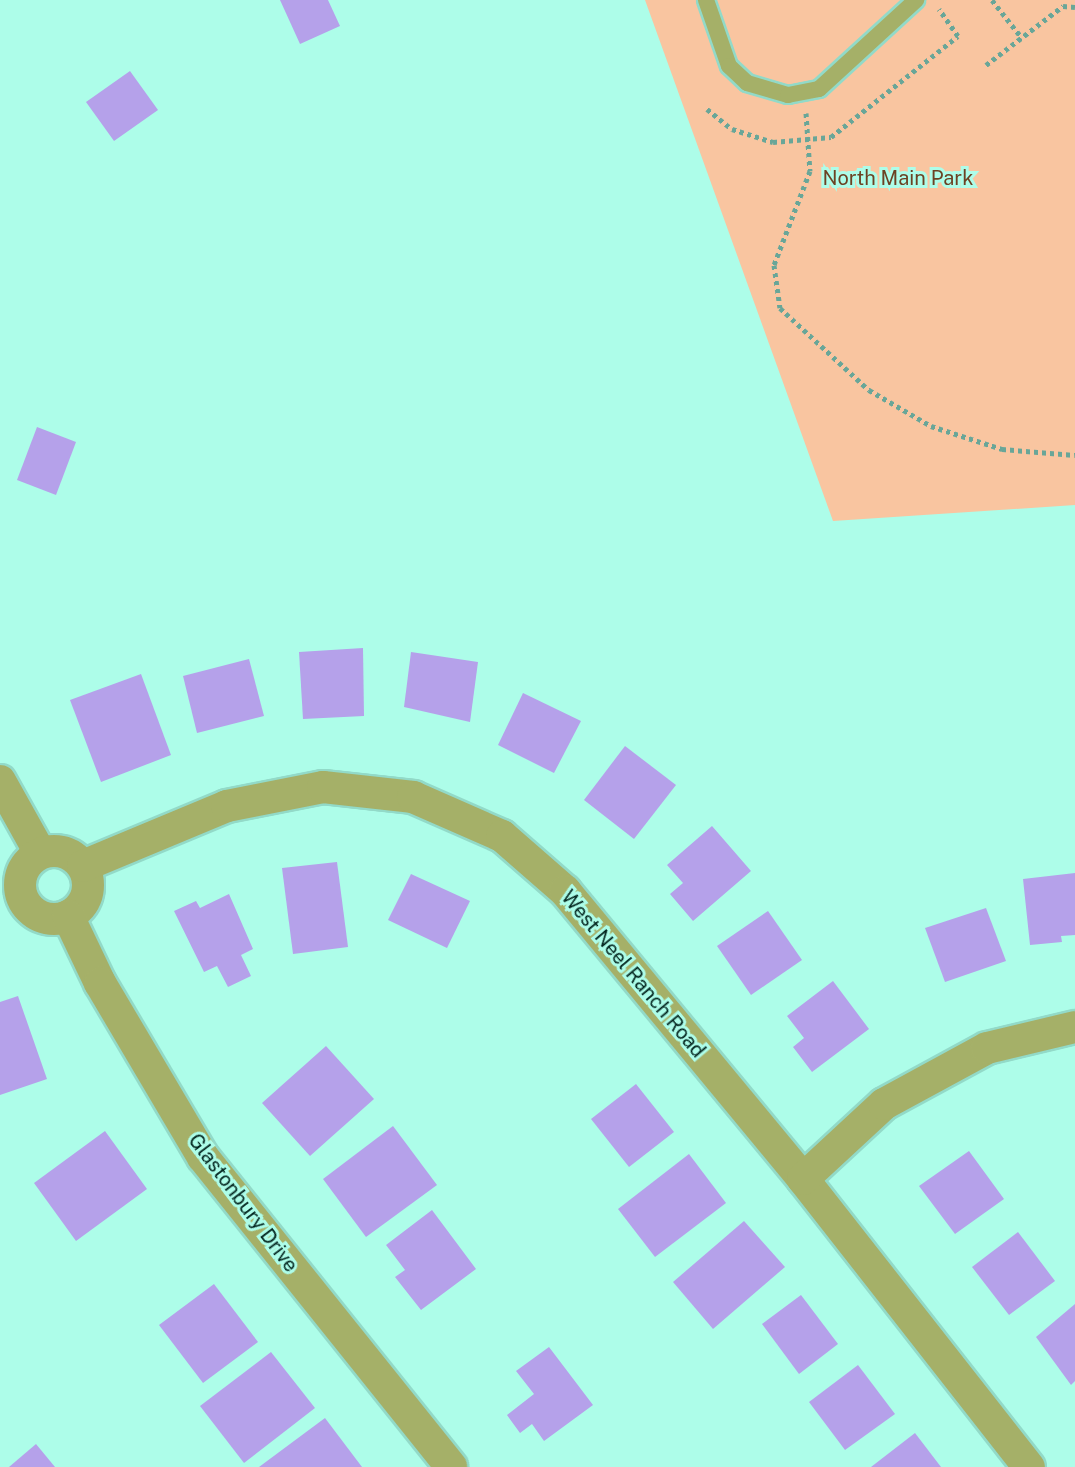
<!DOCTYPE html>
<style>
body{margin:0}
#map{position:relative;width:1075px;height:1467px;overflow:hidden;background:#adfde9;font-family:"Public Sans",sans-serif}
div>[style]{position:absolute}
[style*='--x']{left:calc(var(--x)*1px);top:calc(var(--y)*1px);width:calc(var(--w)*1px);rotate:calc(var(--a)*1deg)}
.green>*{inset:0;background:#f9c5a0}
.building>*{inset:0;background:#b5a1ea}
.path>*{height:5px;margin-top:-2.5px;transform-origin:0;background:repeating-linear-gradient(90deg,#69a698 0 4px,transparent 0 8px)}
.roads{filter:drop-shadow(2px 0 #92dac8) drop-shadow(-2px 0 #92dac8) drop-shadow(0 2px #92dac8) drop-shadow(0 -2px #92dac8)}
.lane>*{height:16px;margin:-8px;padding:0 8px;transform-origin:8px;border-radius:8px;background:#a5b068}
.street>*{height:32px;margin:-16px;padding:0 16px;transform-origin:16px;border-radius:16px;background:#a5b068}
.street>.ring{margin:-16px;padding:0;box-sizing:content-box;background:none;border:32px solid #a5b068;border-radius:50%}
span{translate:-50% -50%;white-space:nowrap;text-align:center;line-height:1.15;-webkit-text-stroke:6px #adfde9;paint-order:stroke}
.park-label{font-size:20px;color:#6c4223}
.street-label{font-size:20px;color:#02241d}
</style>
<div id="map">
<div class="green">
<div style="clip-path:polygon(645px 0,1075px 0,1075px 505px,833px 521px)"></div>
</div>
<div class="building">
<div style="clip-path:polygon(280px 0,328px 0,340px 26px,300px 44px)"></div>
<div style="clip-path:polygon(130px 71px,158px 110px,114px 141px,86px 102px)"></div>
<div style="clip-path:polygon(37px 427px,76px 442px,56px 495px,17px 480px)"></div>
<div style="clip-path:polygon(363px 648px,364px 716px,303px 719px,299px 652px)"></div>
<div style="clip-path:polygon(411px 652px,478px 662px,470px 722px,404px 707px)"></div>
<div style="clip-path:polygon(249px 659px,264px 716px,197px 733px,183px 676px)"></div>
<div style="clip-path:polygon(141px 674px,171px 755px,101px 782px,70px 700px)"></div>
<div style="clip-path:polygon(523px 693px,581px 721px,554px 773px,498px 745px)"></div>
<div style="clip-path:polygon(625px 746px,676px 785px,634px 839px,584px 800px)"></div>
<div style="clip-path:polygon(712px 826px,751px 871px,693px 921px,670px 894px,683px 883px,667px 865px)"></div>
<div style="clip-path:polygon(337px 862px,348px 947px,293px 954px,282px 868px)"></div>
<div style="clip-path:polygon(1075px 873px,1075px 935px,1061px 936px,1062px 942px,1030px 945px,1023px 879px)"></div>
<div style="clip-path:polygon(411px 874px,470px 901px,447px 948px,388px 920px)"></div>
<div style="clip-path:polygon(229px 894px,253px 949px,241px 955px,251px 976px,228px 987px,217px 966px,204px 972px,174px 911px,196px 901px,200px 908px)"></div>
<div style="clip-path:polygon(986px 908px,1006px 961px,945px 982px,925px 928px)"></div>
<div style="clip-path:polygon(768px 911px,802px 960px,751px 995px,717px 946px)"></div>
<div style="clip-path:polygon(833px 981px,869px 1029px,812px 1072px,793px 1047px,804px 1038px,787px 1016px)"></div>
<div style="clip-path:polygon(18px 996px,47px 1079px,0 1095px,0 1002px)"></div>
<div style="clip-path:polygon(326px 1046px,374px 1099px,310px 1156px,262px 1103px)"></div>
<div style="clip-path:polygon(636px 1084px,674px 1132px,629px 1167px,591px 1119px)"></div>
<div style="clip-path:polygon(393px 1126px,437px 1185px,366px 1237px,323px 1179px)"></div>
<div style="clip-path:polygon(105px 1131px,147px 1189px,76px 1241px,34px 1183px)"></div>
<div style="clip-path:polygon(969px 1151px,1004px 1199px,955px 1234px,919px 1186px)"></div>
<div style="clip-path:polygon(689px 1154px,726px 1203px,655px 1257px,618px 1209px)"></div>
<div style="clip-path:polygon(432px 1210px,476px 1269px,421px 1310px,395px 1277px,405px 1270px,386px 1245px)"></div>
<div style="clip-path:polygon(744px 1221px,785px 1267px,713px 1329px,673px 1282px)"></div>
<div style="clip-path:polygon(1018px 1232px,1055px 1281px,1009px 1315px,972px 1267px)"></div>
<div style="clip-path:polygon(214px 1284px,258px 1342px,203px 1383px,159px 1325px)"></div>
<div style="clip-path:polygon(801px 1295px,838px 1344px,799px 1374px,762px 1324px)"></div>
<div style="clip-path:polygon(1075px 1304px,1075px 1381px,1071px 1385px,1036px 1337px)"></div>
<div style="clip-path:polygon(549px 1347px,593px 1405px,544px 1441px,532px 1424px,520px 1433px,507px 1415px,534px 1394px,516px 1371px)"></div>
<div style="clip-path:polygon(271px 1352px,315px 1408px,244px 1463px,200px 1406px)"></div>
<div style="clip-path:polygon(858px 1365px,895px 1414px,845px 1450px,809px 1402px)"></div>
<div style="clip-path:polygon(325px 1418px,362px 1467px,259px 1467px)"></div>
<div style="clip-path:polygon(915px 1433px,941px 1467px,871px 1467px)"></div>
<div style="clip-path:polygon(36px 1444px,55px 1467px,9px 1467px)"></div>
</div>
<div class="path">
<div style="--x:992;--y:0;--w:48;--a:51.7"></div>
<div style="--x:986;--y:65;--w:97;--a:-37.5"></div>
<div style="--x:1063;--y:6;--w:12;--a:5"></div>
<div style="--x:707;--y:109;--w:32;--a:39"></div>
<div style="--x:732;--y:129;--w:43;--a:17.6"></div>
<div style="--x:773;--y:142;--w:58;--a:-4.9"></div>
<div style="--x:831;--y:137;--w:162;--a:-38.5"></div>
<div style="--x:958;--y:36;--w:33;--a:-125"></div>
<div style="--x:806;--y:113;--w:58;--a:86.1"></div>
<div style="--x:810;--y:171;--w:101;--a:111"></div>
<div style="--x:774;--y:265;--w:43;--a:82.1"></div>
<div style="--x:780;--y:308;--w:121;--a:42.7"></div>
<div style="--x:869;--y:390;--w:72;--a:30.1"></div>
<div style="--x:931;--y:426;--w:75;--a:17.9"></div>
<div style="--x:1002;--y:449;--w:73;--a:4.7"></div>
</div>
<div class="roads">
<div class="lane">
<div style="--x:706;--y:0;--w:70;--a:70.8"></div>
<div style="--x:729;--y:66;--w:25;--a:43"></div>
<div style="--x:747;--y:83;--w:43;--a:16.3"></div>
<div style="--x:788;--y:95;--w:32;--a:-11"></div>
<div style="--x:819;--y:89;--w:132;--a:-42.5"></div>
</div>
<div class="street">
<div style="--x:0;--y:781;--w:82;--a:60.9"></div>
<div class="ring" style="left:20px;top:851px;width:36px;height:36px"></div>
<div style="--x:83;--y:866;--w:156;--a:-22.6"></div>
<div style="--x:227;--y:806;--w:98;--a:-11.2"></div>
<div style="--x:323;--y:787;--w:91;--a:6.3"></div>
<div style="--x:413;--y:797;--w:97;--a:23.7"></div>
<div style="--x:502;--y:836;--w:84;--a:41.1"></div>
<div style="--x:565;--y:891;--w:374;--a:50.4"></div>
<div style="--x:803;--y:1179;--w:366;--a:51.9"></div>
<div style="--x:68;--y:916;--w:74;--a:64.5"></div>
<div style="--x:100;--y:983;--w:202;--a:59.4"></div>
<div style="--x:203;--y:1157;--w:397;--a:51.3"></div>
<div style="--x:803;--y:1179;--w:110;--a:-42.8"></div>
<div style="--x:884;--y:1104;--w:117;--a:-28.5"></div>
<div style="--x:987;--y:1048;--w:90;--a:-13.4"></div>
</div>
</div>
<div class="park-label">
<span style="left:898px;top:178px">North Main Park</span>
</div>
<div class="street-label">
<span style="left:633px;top:974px;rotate:50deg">West Neel Ranch Road</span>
<span style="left:243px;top:1203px;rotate:53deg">Glastonbury Drive</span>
</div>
</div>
